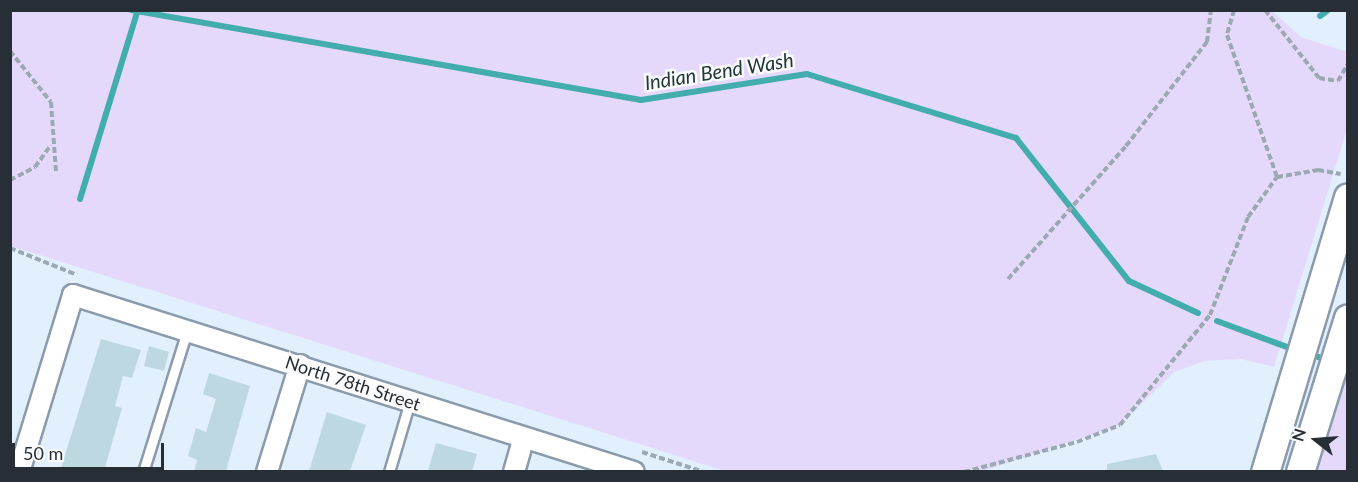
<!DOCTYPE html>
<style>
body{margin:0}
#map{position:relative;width:1358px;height:482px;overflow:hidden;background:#e2f0fe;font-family:Lato,sans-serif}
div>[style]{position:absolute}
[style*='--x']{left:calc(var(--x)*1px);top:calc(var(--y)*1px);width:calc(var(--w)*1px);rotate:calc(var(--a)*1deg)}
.green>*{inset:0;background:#e5d9fb}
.stream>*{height:6px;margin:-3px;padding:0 3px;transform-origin:3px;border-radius:3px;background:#43acac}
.building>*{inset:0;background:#bed8e2}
.path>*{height:4px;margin-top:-2px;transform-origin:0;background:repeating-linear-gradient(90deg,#9ca8b3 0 6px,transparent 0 9px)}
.roads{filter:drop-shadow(2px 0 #8b9bac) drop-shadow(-2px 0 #8b9bac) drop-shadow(0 2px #8b9bac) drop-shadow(0 -2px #8b9bac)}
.lane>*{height:9px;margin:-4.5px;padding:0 4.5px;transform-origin:4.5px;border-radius:4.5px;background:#fff}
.street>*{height:20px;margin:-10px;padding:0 10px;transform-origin:10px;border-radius:10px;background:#fff}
.secondary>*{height:27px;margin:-13.5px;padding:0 13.5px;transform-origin:13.5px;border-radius:13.5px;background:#fff}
span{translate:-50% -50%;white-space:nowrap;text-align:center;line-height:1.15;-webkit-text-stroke:5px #fbfbfb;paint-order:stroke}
.street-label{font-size:18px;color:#272e35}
.water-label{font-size:20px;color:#203837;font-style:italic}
.frame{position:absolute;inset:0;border:12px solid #272e35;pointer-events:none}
.north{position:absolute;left:1286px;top:410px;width:60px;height:60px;-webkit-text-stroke:4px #fbfbfb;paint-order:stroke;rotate:287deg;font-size:16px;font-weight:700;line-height:24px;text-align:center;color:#272e35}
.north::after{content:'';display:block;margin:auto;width:21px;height:27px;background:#272e35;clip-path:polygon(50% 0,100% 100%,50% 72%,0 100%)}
.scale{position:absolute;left:12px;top:443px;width:152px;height:27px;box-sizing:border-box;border:3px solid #272e35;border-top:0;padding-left:8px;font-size:18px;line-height:21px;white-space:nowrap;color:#272e35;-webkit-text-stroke:4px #fbfbfb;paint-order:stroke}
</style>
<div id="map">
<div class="green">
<div style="clip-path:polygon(1271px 10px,1301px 37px,1348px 52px,1347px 129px,1274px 367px,1241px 359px,1205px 361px,1174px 372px,1120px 425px,983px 471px,725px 471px,11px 246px,11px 11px)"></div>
<div style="clip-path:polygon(1347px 365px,1347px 471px,1315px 471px)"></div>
</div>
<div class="stream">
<div style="--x:131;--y:10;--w:518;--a:10.01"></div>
<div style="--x:641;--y:100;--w:168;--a:-8.9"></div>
<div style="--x:807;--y:74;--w:219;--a:17"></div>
<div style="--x:1016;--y:138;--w:182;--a:51.7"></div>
<div style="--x:1129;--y:281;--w:76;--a:24.9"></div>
<div style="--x:1320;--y:16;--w:10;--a:-37"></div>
<div style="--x:80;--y:199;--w:195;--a:-73"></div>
<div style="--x:1217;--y:321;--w:83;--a:20.4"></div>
<div style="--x:1308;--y:354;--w:22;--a:16"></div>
</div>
<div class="building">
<div style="clip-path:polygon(101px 339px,141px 350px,132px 378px,123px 376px,115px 406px,122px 408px,104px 471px,60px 471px)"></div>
<div style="clip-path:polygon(149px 346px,169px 352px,164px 371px,144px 366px)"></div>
<div style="clip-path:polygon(209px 373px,250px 386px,226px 471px,194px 471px,197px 460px,188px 456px,196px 428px,206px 432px,216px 399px,203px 394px)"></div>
<div style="clip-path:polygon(327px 412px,366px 425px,350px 471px,309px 471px)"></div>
<div style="clip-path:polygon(436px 443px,477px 454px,472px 471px,428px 471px)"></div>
<div style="clip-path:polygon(1156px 454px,1163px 471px,1107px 471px,1107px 464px)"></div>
</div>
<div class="path">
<div style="--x:1234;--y:10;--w:26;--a:106"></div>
<div style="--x:1227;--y:35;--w:151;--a:70.6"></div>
<div style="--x:1265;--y:10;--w:87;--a:51.5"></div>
<div style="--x:1319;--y:78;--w:19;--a:9"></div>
<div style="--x:1338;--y:81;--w:20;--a:-60"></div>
<div style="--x:10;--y:51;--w:65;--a:51.2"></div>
<div style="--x:51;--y:102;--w:69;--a:85.9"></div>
<div style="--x:10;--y:180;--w:28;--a:-27"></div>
<div style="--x:35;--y:167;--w:27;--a:-54"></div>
<div style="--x:10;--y:248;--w:72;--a:21.9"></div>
<div style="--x:1008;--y:279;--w:178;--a:-48.4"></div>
<div style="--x:1126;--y:146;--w:132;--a:-52.1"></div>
<div style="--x:1207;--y:42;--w:32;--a:-83"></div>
<div style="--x:642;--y:452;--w:65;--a:17.9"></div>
<div style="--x:964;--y:472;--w:117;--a:-14.9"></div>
<div style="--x:1077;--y:442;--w:46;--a:-21.6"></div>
<div style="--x:1120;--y:425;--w:142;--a:-50.7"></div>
<div style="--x:1210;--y:315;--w:105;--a:-68.8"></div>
<div style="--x:1248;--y:217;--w:49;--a:-54.1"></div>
<div style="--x:1277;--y:177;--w:42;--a:-9.7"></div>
<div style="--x:1318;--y:170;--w:23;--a:10"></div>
</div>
<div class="roads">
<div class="lane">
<div style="--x:143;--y:472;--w:148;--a:-72.7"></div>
<div style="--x:389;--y:472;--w:74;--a:-73.5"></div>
</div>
<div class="street">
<div style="--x:19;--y:472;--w:185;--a:-73"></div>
<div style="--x:73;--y:295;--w:588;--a:17.51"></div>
<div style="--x:267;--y:472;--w:112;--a:-72.9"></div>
<div style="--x:514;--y:472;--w:35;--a:-74"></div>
</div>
<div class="secondary">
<div style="--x:1265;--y:472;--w:287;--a:-73.2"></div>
<div style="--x:1300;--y:472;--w:161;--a:-72.7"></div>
</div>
</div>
<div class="street-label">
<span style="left:353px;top:383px;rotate:18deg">North 78th Street</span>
</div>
<div class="water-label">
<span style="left:719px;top:71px;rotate:-9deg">Indian Bend Wash</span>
</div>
<div class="frame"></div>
<div class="north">N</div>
<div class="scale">50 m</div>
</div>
